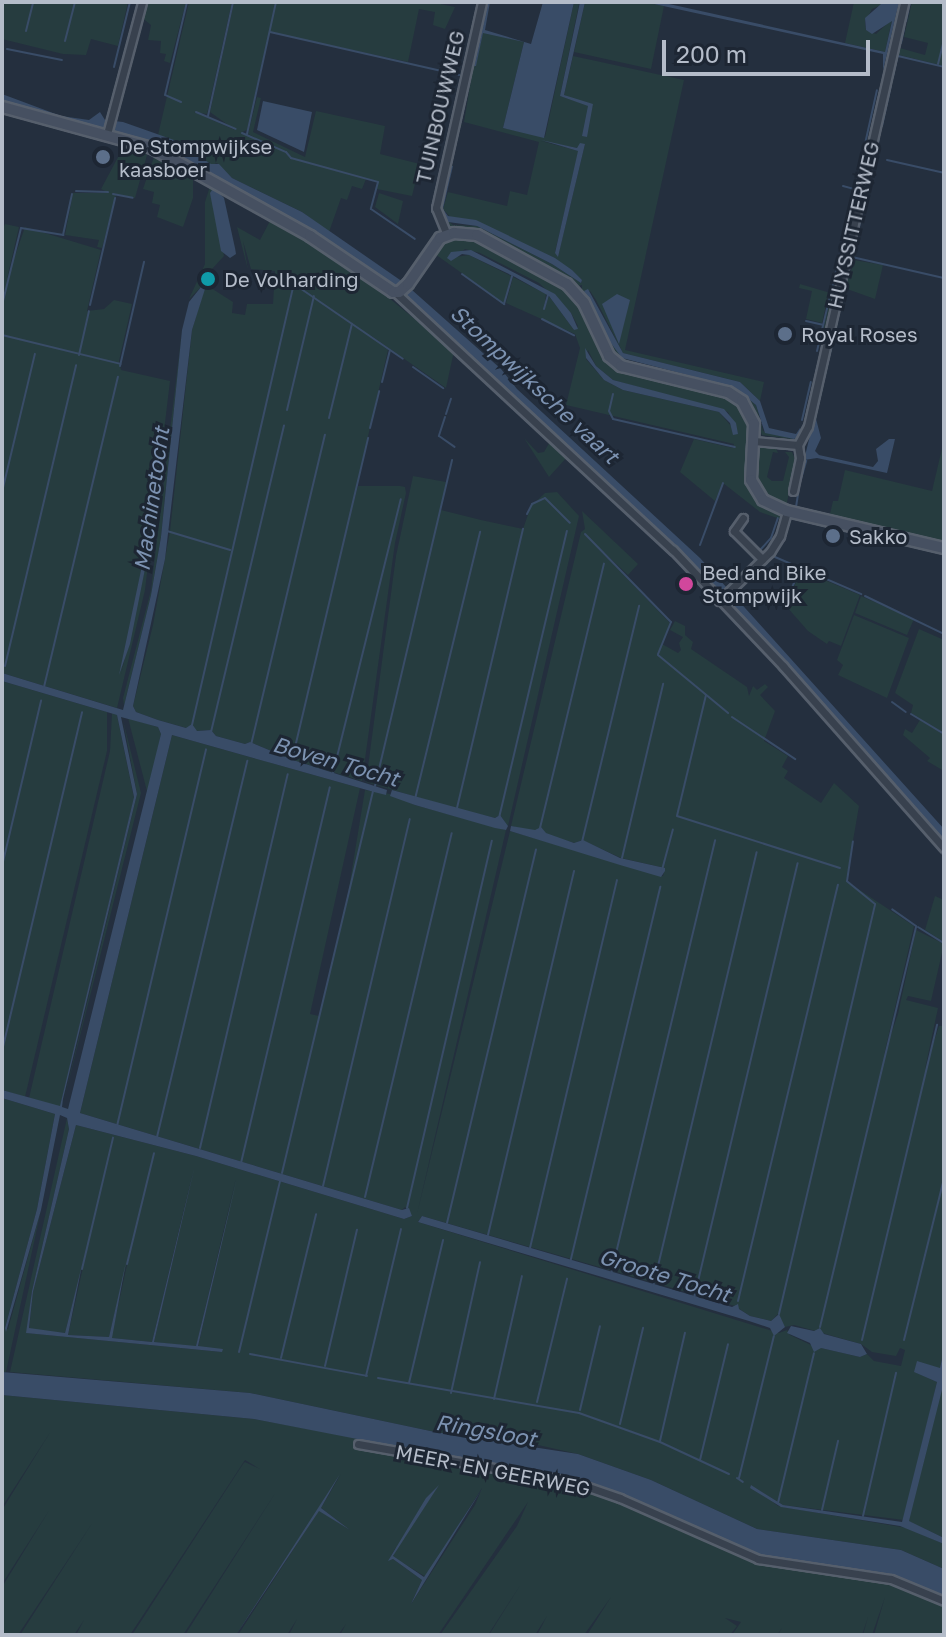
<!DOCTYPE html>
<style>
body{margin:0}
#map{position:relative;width:946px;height:1637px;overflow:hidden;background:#242f3e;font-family:"Golos Text",sans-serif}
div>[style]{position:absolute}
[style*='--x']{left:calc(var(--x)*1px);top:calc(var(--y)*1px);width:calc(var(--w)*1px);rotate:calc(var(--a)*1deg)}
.green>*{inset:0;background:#263c3f}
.water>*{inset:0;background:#394c67}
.stream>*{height:2px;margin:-1px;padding:0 1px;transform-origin:1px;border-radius:1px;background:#394c67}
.roads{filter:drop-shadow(2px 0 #565f6c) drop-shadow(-2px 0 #565f6c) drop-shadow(0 2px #565f6c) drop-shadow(0 -2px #565f6c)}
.street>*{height:7px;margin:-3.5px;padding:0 3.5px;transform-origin:3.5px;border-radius:3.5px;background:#38414e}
.secondary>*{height:10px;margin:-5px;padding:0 5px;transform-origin:5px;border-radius:5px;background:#465061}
.dots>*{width:22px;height:22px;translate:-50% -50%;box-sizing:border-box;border:4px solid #1d2633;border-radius:50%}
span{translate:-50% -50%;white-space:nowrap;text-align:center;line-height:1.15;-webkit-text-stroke:6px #1d2633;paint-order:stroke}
.street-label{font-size:20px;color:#b4bcc9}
.poi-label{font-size:20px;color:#b4bcc9}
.left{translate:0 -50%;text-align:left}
.water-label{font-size:22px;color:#7c92b1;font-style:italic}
.frame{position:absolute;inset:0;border:4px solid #b4bcc9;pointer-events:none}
.scale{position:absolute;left:662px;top:40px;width:208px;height:36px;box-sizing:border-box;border:4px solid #b4bcc9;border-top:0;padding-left:10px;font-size:24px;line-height:28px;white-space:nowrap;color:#b4bcc9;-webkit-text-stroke:6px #1d2633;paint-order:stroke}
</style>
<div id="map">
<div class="green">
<div style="clip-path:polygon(2px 2px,128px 2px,118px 46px,91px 39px,86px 55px,63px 54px,2px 39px)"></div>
<div style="clip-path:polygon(144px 2px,186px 2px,170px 63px,164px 61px,166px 54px,160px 53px,161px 41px,148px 40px,151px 25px,141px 17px)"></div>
<div style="clip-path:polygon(189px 2px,232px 2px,207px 114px,194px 112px,235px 130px,210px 112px,234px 2px,431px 2px,455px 7px,445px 29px,433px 25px,435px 12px,419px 9px,408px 62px,269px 32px,247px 130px,242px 132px,268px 144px,248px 134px,257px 97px,261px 98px,253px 132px,305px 157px,316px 111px,385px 126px,380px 154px,420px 164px,412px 196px,377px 189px,377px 182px,366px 179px,362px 189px,352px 186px,347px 200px,341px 198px,329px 232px,302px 212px,232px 178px,217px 163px,212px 165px,158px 135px)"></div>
<div style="clip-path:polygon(evenodd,484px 2px,475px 68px,483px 32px,524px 42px,503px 128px,545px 137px,574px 2px,579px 4px,560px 96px,594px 107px,564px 95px,573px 56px,684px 80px,625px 350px,764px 382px,760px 401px,740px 382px,623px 353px,596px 300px,590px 291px,585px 292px,610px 342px,627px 361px,734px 387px,756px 405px,763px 431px,795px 439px,801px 427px,798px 440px,762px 435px,752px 406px,738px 393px,622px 362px,613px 355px,582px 294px,582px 285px,575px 287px,548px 266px,477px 231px,446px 227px,442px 215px,453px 225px,477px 226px,552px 264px,581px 283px,582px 280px,556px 259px,464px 219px,452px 219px,443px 209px,448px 192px,507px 206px,510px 191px,527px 195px,539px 142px,464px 122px,472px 74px,460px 123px,463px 126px,457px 124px,484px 2px,541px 141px,577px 148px,585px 144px,558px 256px,555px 252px,579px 151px,541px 141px)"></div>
<div style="clip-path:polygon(585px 2px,644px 2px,664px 6px,651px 69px,574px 52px)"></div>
<div style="clip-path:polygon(854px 2px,888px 2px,872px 9px,865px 22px,866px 30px,876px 34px,892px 19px,885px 52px,845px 43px)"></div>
<div style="clip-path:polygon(912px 2px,944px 2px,944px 66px,899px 55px,898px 50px,893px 80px,889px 79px,896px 47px,925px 55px,928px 43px,904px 37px)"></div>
<div style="clip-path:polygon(125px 144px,147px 155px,135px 198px,113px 193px,116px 195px,102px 248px,97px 247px,99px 240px,65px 235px,73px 193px,109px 193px,101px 189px)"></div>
<div style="clip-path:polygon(155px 154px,193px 175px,193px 198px,183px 227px,157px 217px,160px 205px,152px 203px,154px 192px,143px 189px)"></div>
<div style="clip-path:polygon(211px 183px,224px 256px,201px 281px,203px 288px,211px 288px,233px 302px,232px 313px,245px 315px,247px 304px,273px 304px,275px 271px,251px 269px,243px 241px,248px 270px,237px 227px,260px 240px,271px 219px,346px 263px,454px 351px,446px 388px,370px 335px,388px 350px,348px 523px,358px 486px,400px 486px,405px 487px,406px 493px,395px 543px,362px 781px,293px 760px,250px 742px,245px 744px,216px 736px,211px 730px,197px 731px,158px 720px,136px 712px,133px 706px,153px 625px,170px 531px,192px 330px,204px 289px,201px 287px,189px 299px,205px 264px,205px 202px)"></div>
<div style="clip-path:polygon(379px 193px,403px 201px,398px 224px,375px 207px)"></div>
<div style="clip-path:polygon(862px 208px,846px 278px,849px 278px,854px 260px,883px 265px,875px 299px,847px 289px,844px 285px,837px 315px)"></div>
<div style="clip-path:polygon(evenodd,5px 224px,19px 227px,7px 279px,25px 227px,101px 250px,87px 311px,104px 309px,114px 300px,132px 304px,119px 361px,121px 370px,170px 381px,145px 590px,117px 708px,2px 673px,2px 231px,5px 224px,156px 464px,146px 564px,121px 675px,148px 537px,156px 464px)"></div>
<div style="clip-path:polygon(evenodd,453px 238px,472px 238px,559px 282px,580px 306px,623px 372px,721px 394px,734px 401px,750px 427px,746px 474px,750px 490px,764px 507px,784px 514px,783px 520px,760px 512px,723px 483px,715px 501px,680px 472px,694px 439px,733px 448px,734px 444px,566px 405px,580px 348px,575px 334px,506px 303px,513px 277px,546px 294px,544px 310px,549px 296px,574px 330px,578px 326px,571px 313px,539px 283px,480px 253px,465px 249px,455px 257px,469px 255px,511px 276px,504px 303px,432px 252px,453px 238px,588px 350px,596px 366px,613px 380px,728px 412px,738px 434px,719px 412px,623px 390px,604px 380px,586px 359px,588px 350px)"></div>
<div style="clip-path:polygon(800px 284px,834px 294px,818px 351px,831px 296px,828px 296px,822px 323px,806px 319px,812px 291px,799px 288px)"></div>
<div style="clip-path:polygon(182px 330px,161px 537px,151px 595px,124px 706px,123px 698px,151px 590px)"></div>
<div style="clip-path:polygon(524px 438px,538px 453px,544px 452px,551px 440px,568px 456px,549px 477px)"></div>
<div style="clip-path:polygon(944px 440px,944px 541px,830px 514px,833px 501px,838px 501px,845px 470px,932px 491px)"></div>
<div style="clip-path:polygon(775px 446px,778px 453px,773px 452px,767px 477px,772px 481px,783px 481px,789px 457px,785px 452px,792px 452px,796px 461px,786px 507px,769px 499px,756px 482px,755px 454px,761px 447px)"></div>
<div style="clip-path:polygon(413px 476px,446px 482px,441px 510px,481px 520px,523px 529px,531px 506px,545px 493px,557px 492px,579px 516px,508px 826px,500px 815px,495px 818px,457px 809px,366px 782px,396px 556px)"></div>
<div style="clip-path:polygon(evenodd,582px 511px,638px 564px,628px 575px,583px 533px,670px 623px,662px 644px,678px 653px,681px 650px,679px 643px,683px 637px,670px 630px,675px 621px,685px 626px,685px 635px,693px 642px,691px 649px,747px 687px,749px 696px,753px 686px,757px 690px,765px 684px,768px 687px,760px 695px,775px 711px,764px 741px,788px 756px,782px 767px,788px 771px,784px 778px,821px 803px,834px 783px,859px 806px,846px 881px,914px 926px,884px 1055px,898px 1014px,916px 930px,944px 944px,931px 1001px,908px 996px,906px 1000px,938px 1008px,925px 1069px,939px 1026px,944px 1026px,944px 1350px,940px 1368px,915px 1372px,937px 1382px,904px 1520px,783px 1505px,752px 1486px,778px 1506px,907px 1528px,944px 1544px,944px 1569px,901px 1550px,757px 1529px,651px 1480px,578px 1454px,538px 1445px,435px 1432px,250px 1393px,10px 1372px,67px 1118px,69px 1129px,32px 1291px,27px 1333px,222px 1352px,198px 1347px,236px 1178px,196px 1347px,154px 1342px,193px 1172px,152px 1342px,111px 1338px,134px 1233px,109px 1337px,68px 1335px,91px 1231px,65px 1333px,29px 1330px,33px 1292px,76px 1125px,196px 1156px,404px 1219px,412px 1216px,405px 1207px,402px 1210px,80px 1113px,172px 735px,360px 788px,310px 1014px,319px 1016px,346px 906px,365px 790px,390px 794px,415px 805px,506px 830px,417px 1214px,510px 831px,663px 876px,665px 868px,621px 858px,582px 840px,575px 843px,511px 826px,581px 532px,585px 529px,582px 511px,422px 1216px,735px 1306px,750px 1316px,771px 1321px,778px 1314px,785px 1327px,794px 1325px,861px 1344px,872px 1352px,896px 1356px,900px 1348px,905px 1350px,901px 1366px,874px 1361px,867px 1354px,860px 1357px,813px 1346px,790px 1335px,787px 1330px,779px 1333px,418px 1222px,422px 1216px)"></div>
<div style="clip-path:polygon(801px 570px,860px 595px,841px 646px,829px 641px,827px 644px,808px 631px,786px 606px)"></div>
<div style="clip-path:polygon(861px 596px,914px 619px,907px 635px,855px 613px)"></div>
<div style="clip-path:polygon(854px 615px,909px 638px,887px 698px,838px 675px,843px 665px,837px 660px)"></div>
<div style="clip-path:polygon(919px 629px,944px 640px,944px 733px,911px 713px,913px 705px,895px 693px)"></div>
<div style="clip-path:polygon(2px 681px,107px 712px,107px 751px,25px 1097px,2px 1090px)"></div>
<div style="clip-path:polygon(112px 713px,117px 715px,134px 798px,60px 1107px,29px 1098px,110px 751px)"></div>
<div style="clip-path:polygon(128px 718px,158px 727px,161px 734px,148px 795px)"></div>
<div style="clip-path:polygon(123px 720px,141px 793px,62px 1108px,137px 794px)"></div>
<div style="clip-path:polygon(920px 720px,944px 735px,944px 771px,927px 761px,930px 758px,903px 735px,905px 729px,912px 733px)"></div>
<div style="clip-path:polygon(935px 896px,944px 900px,944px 942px,925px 930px)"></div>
<div style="clip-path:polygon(2px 1098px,55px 1114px,37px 1209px,5px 1328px,8px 1329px,41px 1210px,6px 1372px,2px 1372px)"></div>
<div style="clip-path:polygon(944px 1374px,944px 1538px,908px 1521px)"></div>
<div style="clip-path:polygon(evenodd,2px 1395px,254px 1419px,574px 1478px,612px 1491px,689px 1525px,790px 1561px,896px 1575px,944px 1596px,944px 1635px,874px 1635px,885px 1597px,872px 1635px,863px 1635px,868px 1617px,862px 1635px,778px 1635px,782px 1628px,777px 1635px,732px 1635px,741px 1622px,725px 1618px,737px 1626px,730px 1635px,587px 1635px,611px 1597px,584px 1635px,537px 1635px,547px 1616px,535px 1635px,489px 1635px,521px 1584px,488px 1635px,440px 1635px,517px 1526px,528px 1502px,438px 1635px,340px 1635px,346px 1624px,338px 1635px,289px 1635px,297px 1619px,287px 1635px,238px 1635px,319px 1510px,350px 1530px,321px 1508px,341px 1474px,236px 1635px,185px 1635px,276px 1492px,183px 1635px,132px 1635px,243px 1464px,245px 1462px,260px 1469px,245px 1460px,130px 1635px,76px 1635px,84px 1620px,74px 1635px,20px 1635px,93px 1522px,18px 1635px,2px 1635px,2px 1587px,50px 1509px,2px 1584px,2px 1510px,51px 1431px,2px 1507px,2px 1395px,482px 1488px,475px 1505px,411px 1604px,422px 1580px,393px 1559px,389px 1560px,396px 1547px,393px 1557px,426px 1577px,482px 1488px)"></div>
</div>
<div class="water">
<div style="clip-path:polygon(486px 2px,490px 2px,485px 30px,531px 44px,543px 2px,574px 2px,544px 138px,503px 128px,524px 42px,483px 33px,476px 66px,473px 66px)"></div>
<div style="clip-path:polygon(580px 2px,585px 2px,564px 95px,593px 104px,587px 137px,582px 136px,588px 106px,560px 96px)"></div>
<div style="clip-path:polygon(645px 2px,660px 2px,885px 52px,892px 21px,872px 34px,866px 30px,865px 18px,881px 4px,899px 2px,883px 71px,883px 54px)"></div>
<div style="clip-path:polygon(2px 94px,61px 116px,89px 120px,100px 112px,105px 120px,123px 122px,174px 140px,211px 164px,219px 164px,232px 178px,302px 212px,403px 282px,501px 369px,517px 389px,700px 558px,944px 829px,944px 843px,780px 657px,673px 545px,392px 284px,386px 284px,146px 142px,106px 128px,53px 119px,2px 104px)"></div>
<div style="clip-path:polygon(263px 101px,312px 112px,304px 152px,257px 130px)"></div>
<div style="clip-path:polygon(541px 140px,577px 148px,580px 143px,585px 144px,558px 257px,555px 253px,578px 151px)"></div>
<div style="clip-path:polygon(450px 165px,453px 166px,443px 209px,448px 216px,476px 220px,555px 258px,572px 270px,582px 280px,581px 283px,552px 264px,477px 226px,448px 222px,440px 208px)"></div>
<div style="clip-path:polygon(214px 187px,224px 198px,235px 248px,236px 254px,230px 258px,221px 251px,210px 193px)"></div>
<div style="clip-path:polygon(471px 250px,555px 294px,571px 313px,578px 329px,574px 330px,549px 296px,515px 277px,469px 255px,462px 254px,451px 261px,447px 258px,451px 252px)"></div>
<div style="clip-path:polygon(evenodd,201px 287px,205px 289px,192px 330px,165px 559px,133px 706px,136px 712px,158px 720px,186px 728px,192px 724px,197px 731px,211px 730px,216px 736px,245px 744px,250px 742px,293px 760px,387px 790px,386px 795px,374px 792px,172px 735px,80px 1113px,402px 1210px,409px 1208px,412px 1216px,404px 1219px,196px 1156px,76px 1125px,33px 1292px,29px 1328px,65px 1333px,82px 1265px,68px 1335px,109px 1337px,126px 1262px,112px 1338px,152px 1342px,195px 1165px,154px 1342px,196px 1346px,237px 1178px,198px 1346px,223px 1349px,222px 1352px,26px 1333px,32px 1291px,69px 1129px,67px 1118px,60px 1115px,41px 1210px,6px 1332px,5px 1328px,37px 1209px,55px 1114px,2px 1098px,2px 1090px,60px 1106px,134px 797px,117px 715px,2px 681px,2px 673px,123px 710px,151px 595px,161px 537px,182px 330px,189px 302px,201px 287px,121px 717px,158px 727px,161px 734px,68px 1109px,62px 1107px,63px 1099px,137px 794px,121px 717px)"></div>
<div style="clip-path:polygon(588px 289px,623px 353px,740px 382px,760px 401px,769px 428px,796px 434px,800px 428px,800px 436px,794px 439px,765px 433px,756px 405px,734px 387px,622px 358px,610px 342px,584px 291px)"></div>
<div style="clip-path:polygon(617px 294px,630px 300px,619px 344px,602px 304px)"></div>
<div style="clip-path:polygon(585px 348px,596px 366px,613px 380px,724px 409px,736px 423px,738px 434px,733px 435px,730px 423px,719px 412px,623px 390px,604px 380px,586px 358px)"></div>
<div style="clip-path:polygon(815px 415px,821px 438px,815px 451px,819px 455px,873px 467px,878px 461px,876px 449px,889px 439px,895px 439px,887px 473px,817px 458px,804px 460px)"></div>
<div style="clip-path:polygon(161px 422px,146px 564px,130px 644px,119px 675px,148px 537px)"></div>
<div style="clip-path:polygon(392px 790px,495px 818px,500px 815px,508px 826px,506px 830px,495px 828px,415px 805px,390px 796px)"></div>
<div style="clip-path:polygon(511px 826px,535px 830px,541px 827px,546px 833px,574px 843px,583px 840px,620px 858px,665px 868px,665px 871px,661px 877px,620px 865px,510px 831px)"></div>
<div style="clip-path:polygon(422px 1216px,732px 1307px,738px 1304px,739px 1309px,750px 1316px,771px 1321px,779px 1314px,785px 1327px,774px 1336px,770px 1328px,749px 1321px,418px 1222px)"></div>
<div style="clip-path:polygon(791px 1326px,814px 1331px,820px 1328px,824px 1334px,861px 1344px,867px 1354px,860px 1357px,821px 1348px,814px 1352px,810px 1343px,787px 1333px)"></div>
<div style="clip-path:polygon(944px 1350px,944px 1382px,909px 1521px,944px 1538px,944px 1544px,900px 1526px,781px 1507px,750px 1488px,751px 1485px,783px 1505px,902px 1522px,937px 1382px,914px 1372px,917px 1361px,940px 1368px)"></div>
<div style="clip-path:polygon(2px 1372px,250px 1393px,435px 1432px,578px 1454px,651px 1480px,757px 1529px,901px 1550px,944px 1569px,944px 1596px,891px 1574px,756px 1555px,612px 1491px,553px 1473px,481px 1463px,254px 1419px,2px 1395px)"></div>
<div style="clip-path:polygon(340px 1474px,321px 1508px,350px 1530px,319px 1511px,236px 1635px)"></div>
<div style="clip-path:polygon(439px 1485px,393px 1556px,424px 1577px,482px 1489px,411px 1604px,422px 1580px,393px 1559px,388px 1561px,426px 1498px)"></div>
</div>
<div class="stream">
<div style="--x:906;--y:21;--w:19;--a:-78"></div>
<div style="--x:26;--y:31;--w:30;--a:-76"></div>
<div style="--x:270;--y:32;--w:194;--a:12.8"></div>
<div style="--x:65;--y:41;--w:40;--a:-75.6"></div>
<div style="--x:901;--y:43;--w:14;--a:-78"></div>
<div style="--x:2;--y:47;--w:1;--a:0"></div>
<div style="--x:7;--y:49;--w:56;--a:11.3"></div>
<div style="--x:898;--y:56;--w:47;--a:13.4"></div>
<div style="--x:938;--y:64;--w:25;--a:-76"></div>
<div style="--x:114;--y:67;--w:67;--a:-76.2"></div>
<div style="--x:893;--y:76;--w:27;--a:-77"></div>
<div style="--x:181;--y:102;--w:17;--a:-156"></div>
<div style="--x:165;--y:95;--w:96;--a:-76.7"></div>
<div style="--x:196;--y:112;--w:43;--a:23"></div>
<div style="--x:208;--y:116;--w:117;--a:-77.6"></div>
<div style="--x:882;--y:126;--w:42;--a:-77.6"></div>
<div style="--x:242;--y:133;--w:48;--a:23.4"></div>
<div style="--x:286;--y:152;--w:8;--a:50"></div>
<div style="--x:291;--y:158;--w:90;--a:15.4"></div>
<div style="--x:378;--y:182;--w:28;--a:105"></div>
<div style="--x:371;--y:209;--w:53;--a:34.3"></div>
<div style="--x:247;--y:134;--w:135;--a:-77.6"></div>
<div style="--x:878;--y:143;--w:7;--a:-82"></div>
<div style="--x:865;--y:144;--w:55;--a:-77.5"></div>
<div style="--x:887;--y:160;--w:58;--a:12.8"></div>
<div style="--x:843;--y:186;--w:11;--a:15"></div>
<div style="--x:76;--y:191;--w:32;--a:2"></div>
<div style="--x:113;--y:194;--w:20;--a:11"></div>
<div style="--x:865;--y:199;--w:38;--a:-76"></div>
<div style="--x:849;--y:215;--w:58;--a:-77.2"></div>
<div style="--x:859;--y:227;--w:18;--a:-77"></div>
<div style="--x:852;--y:257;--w:94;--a:12.9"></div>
<div style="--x:462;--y:274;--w:52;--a:35.5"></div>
<div style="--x:504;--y:304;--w:29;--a:-74"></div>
<div style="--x:847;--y:278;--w:43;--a:-76.6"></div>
<div style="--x:833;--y:285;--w:52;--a:-77.8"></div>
<div style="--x:2;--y:305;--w:79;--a:-76.1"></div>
<div style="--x:21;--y:228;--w:43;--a:9.5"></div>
<div style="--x:63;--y:235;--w:42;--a:-77.6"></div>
<div style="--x:90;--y:305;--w:110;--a:-76.8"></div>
<div style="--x:544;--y:309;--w:15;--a:-74"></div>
<div style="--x:838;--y:315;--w:31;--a:-77"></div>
<div style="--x:542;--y:319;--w:36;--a:27"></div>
<div style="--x:806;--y:321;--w:17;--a:13"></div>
<div style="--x:2;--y:335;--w:122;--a:13.7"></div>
<div style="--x:817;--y:351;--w:57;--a:-76.7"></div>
<div style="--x:79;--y:355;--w:45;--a:-77.2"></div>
<div style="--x:120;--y:366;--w:107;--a:-77"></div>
<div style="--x:413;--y:367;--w:37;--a:35"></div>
<div style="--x:824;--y:378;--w:43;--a:-76.6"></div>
<div style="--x:382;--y:382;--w:32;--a:-76"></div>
<div style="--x:613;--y:394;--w:17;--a:103"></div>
<div style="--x:609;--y:411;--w:9;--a:63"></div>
<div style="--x:613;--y:419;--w:125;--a:12.9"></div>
<div style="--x:818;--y:405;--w:17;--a:-77"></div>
<div style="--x:287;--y:410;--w:117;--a:-76.7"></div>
<div style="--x:446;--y:414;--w:16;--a:-72"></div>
<div style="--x:445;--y:417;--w:20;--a:108"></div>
<div style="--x:439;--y:436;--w:19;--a:35"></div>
<div style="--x:329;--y:418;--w:97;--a:-76.3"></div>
<div style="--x:802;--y:420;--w:39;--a:-77"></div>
<div style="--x:370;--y:428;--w:38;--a:-76"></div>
<div style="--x:801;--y:479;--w:19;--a:-74"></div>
<div style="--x:2;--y:492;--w:142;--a:-76.6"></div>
<div style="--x:796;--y:507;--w:18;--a:-81"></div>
<div style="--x:527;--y:514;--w:11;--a:-63"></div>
<div style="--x:532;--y:504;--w:14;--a:-25"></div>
<div style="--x:545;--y:498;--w:35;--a:45"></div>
<div style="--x:167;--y:531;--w:66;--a:16.8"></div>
<div style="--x:585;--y:534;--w:123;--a:45.7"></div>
<div style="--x:671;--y:622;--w:35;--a:112"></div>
<div style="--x:658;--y:655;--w:91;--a:39.6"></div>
<div style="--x:700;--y:545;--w:66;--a:-69.6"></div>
<div style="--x:761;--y:549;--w:15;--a:-48"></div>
<div style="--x:771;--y:538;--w:21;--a:-71"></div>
<div style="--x:775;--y:557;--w:94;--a:23.3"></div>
<div style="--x:791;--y:590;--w:23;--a:-67"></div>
<div style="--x:865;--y:596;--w:88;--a:25.7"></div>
<div style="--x:5;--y:666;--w:309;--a:-76.7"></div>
<div style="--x:44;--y:687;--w:319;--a:-76.6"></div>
<div style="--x:706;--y:695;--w:124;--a:103.5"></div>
<div style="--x:677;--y:816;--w:171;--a:17.7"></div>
<div style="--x:892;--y:702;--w:17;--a:36"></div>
<div style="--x:911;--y:714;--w:39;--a:31"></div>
<div style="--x:732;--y:717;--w:76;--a:33.7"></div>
<div style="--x:192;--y:725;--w:453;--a:-77"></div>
<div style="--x:294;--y:284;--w:132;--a:34.5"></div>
<div style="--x:211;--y:732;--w:315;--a:-76.6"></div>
<div style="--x:251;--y:745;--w:319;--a:-76.6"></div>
<div style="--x:292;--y:760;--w:331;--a:-76.7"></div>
<div style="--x:333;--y:773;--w:282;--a:-76.1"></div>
<div style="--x:375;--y:786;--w:335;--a:-76.7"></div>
<div style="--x:415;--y:799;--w:275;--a:-76.3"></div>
<div style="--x:457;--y:808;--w:287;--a:-76.7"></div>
<div style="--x:499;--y:818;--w:295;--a:-76.7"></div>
<div style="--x:540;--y:828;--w:272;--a:-76.4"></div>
<div style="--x:582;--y:842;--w:243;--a:-76.4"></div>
<div style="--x:622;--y:858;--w:179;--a:-76.7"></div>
<div style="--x:2;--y:866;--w:170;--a:-76.7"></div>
<div style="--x:662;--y:870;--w:42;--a:-75"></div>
<div style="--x:918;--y:927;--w:31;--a:32"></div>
<div style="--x:2;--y:1051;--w:348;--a:-76.7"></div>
<div style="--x:117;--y:1126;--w:387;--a:-76.7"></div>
<div style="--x:157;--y:1137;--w:387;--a:-76.5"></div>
<div style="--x:200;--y:1148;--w:384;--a:-76.8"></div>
<div style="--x:241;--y:1163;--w:386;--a:-76.7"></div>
<div style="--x:282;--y:1173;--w:392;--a:-76.6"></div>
<div style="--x:323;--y:1186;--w:377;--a:-76.7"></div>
<div style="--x:365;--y:1197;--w:374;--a:-76.6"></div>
<div style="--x:407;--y:1208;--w:377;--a:-77"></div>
<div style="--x:447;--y:1223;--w:384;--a:-76.6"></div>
<div style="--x:488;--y:1235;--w:374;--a:-76.7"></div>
<div style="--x:530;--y:1248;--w:378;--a:-76.7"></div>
<div style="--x:570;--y:1263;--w:387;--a:-76.5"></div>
<div style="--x:127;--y:1264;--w:114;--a:-76.3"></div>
<div style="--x:82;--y:1269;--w:135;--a:-76.7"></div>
<div style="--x:611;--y:1274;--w:446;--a:-76.5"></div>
<div style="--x:653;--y:1287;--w:447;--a:-76.6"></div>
<div style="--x:694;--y:1298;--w:447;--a:-76.6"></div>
<div style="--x:738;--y:1301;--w:428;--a:-76.5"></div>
<div style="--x:779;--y:1314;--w:421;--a:-76.8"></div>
<div style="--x:875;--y:904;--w:36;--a:-141"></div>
<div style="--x:847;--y:881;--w:40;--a:-81.5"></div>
<div style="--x:820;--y:1327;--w:412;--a:-76.5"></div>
<div style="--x:916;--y:926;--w:29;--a:-145"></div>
<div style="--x:862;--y:1340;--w:324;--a:-76.6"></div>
<div style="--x:904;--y:1340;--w:167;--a:-76.1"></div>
<div style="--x:239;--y:1352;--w:176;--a:-76.5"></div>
<div style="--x:250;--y:1354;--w:119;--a:10.6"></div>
<div style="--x:281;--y:1358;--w:148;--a:-76.3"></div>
<div style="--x:325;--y:1366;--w:140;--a:-76.8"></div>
<div style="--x:366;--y:1376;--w:151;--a:-76.6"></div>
<div style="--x:378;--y:1378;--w:204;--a:9.9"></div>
<div style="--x:579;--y:1413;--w:86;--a:19.7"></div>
<div style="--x:660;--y:1442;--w:76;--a:24.9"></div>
<div style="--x:409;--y:1383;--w:147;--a:-76.6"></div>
<div style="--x:451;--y:1393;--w:134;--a:-77.5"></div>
<div style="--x:494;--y:1399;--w:126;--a:-77.2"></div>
<div style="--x:537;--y:1402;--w:127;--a:-76.3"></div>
<div style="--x:580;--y:1410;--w:86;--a:-76.6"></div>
<div style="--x:620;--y:1424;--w:99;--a:-76.5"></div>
<div style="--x:660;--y:1441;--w:111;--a:-77"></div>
<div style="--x:700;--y:1460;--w:119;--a:-76.4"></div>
<div style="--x:737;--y:1478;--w:7;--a:34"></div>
<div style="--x:739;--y:1478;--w:146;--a:-76.2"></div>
<div style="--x:778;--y:1503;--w:154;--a:-76.5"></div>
<div style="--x:822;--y:1510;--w:71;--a:-76.9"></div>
<div style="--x:863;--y:1516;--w:147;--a:-77"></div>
</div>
<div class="roads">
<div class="street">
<div style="--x:107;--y:134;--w:137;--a:-75.1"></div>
<div style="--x:447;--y:235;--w:29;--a:-112"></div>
<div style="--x:436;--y:208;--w:211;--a:-77.4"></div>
<div style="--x:396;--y:293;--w:378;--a:42.9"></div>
<div style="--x:673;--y:550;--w:160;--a:46.5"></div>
<div style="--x:783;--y:666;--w:243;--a:48.5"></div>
<div style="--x:754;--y:441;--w:44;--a:5.2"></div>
<div style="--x:793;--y:491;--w:34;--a:-78"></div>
<div style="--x:800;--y:458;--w:13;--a:-99"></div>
<div style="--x:798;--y:445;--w:21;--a:-62"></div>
<div style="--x:808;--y:426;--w:435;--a:-77.2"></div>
<div style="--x:743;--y:518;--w:16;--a:125"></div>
<div style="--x:734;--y:531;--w:40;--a:45"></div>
<div style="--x:719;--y:601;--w:71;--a:-43.9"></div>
<div style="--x:770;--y:552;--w:19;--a:-58"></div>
<div style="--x:780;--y:536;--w:26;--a:-74"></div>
<div style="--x:358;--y:1444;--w:219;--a:10"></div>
<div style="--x:574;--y:1482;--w:49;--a:19.2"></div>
<div style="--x:620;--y:1498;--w:151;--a:23.8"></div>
<div style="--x:758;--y:1559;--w:134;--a:8.6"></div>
<div style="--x:891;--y:1579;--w:57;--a:22.5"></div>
</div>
<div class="secondary">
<div style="--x:2;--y:107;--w:156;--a:15.3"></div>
<div style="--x:152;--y:148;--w:181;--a:29.1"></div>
<div style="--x:310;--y:236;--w:100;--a:34"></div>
<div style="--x:393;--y:292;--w:6;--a:0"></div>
<div style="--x:399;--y:292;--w:12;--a:-42"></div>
<div style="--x:408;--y:284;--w:56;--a:-55.2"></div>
<div style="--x:440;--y:238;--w:15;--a:-20"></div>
<div style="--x:454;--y:233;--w:23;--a:5"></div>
<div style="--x:477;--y:235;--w:102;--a:28.6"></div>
<div style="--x:567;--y:284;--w:25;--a:48"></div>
<div style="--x:584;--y:303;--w:59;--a:64.7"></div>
<div style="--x:609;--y:356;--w:16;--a:40"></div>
<div style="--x:621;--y:366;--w:110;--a:13.7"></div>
<div style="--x:728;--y:392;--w:17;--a:33"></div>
<div style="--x:742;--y:401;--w:26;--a:62"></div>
<div style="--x:754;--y:424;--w:56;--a:93.1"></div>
<div style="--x:751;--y:480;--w:23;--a:59"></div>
<div style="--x:763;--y:500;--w:26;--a:25"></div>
<div style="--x:787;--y:511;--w:161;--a:13.3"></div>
</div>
</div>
<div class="dots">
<div style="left:103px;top:157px;background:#5c6f8a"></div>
<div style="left:208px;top:279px;background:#0f9aa8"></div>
<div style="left:785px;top:334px;background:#5c6f8a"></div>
<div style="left:833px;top:536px;background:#5c6f8a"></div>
<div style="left:686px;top:584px;background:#d1479c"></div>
</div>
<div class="street-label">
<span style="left:440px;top:107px;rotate:-77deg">TUINBOUWWEG</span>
<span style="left:853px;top:225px;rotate:-77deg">HUYSSITTERWEG</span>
<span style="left:493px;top:1470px;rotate:11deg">MEER- EN GEERWEG</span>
</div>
<div class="poi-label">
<span class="left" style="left:119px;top:158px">De Stompwijkse<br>kaasboer</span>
<span class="left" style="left:224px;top:279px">De Volharding</span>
<span class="left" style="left:801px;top:334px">Royal Roses</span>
<span class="left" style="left:849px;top:536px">Sakko</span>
<span class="left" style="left:702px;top:584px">Bed and Bike<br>Stompwijk</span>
</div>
<div class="water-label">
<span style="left:535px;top:384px;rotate:43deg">Stompwijksche vaart</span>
<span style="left:151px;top:499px;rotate:-82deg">Machinetocht</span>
<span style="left:336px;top:761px;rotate:16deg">Boven Tocht</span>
<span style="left:665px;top:1275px;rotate:17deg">Groote Tocht</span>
<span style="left:486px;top:1430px;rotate:10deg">Ringsloot</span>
</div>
<div class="frame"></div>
<div class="scale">200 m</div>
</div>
